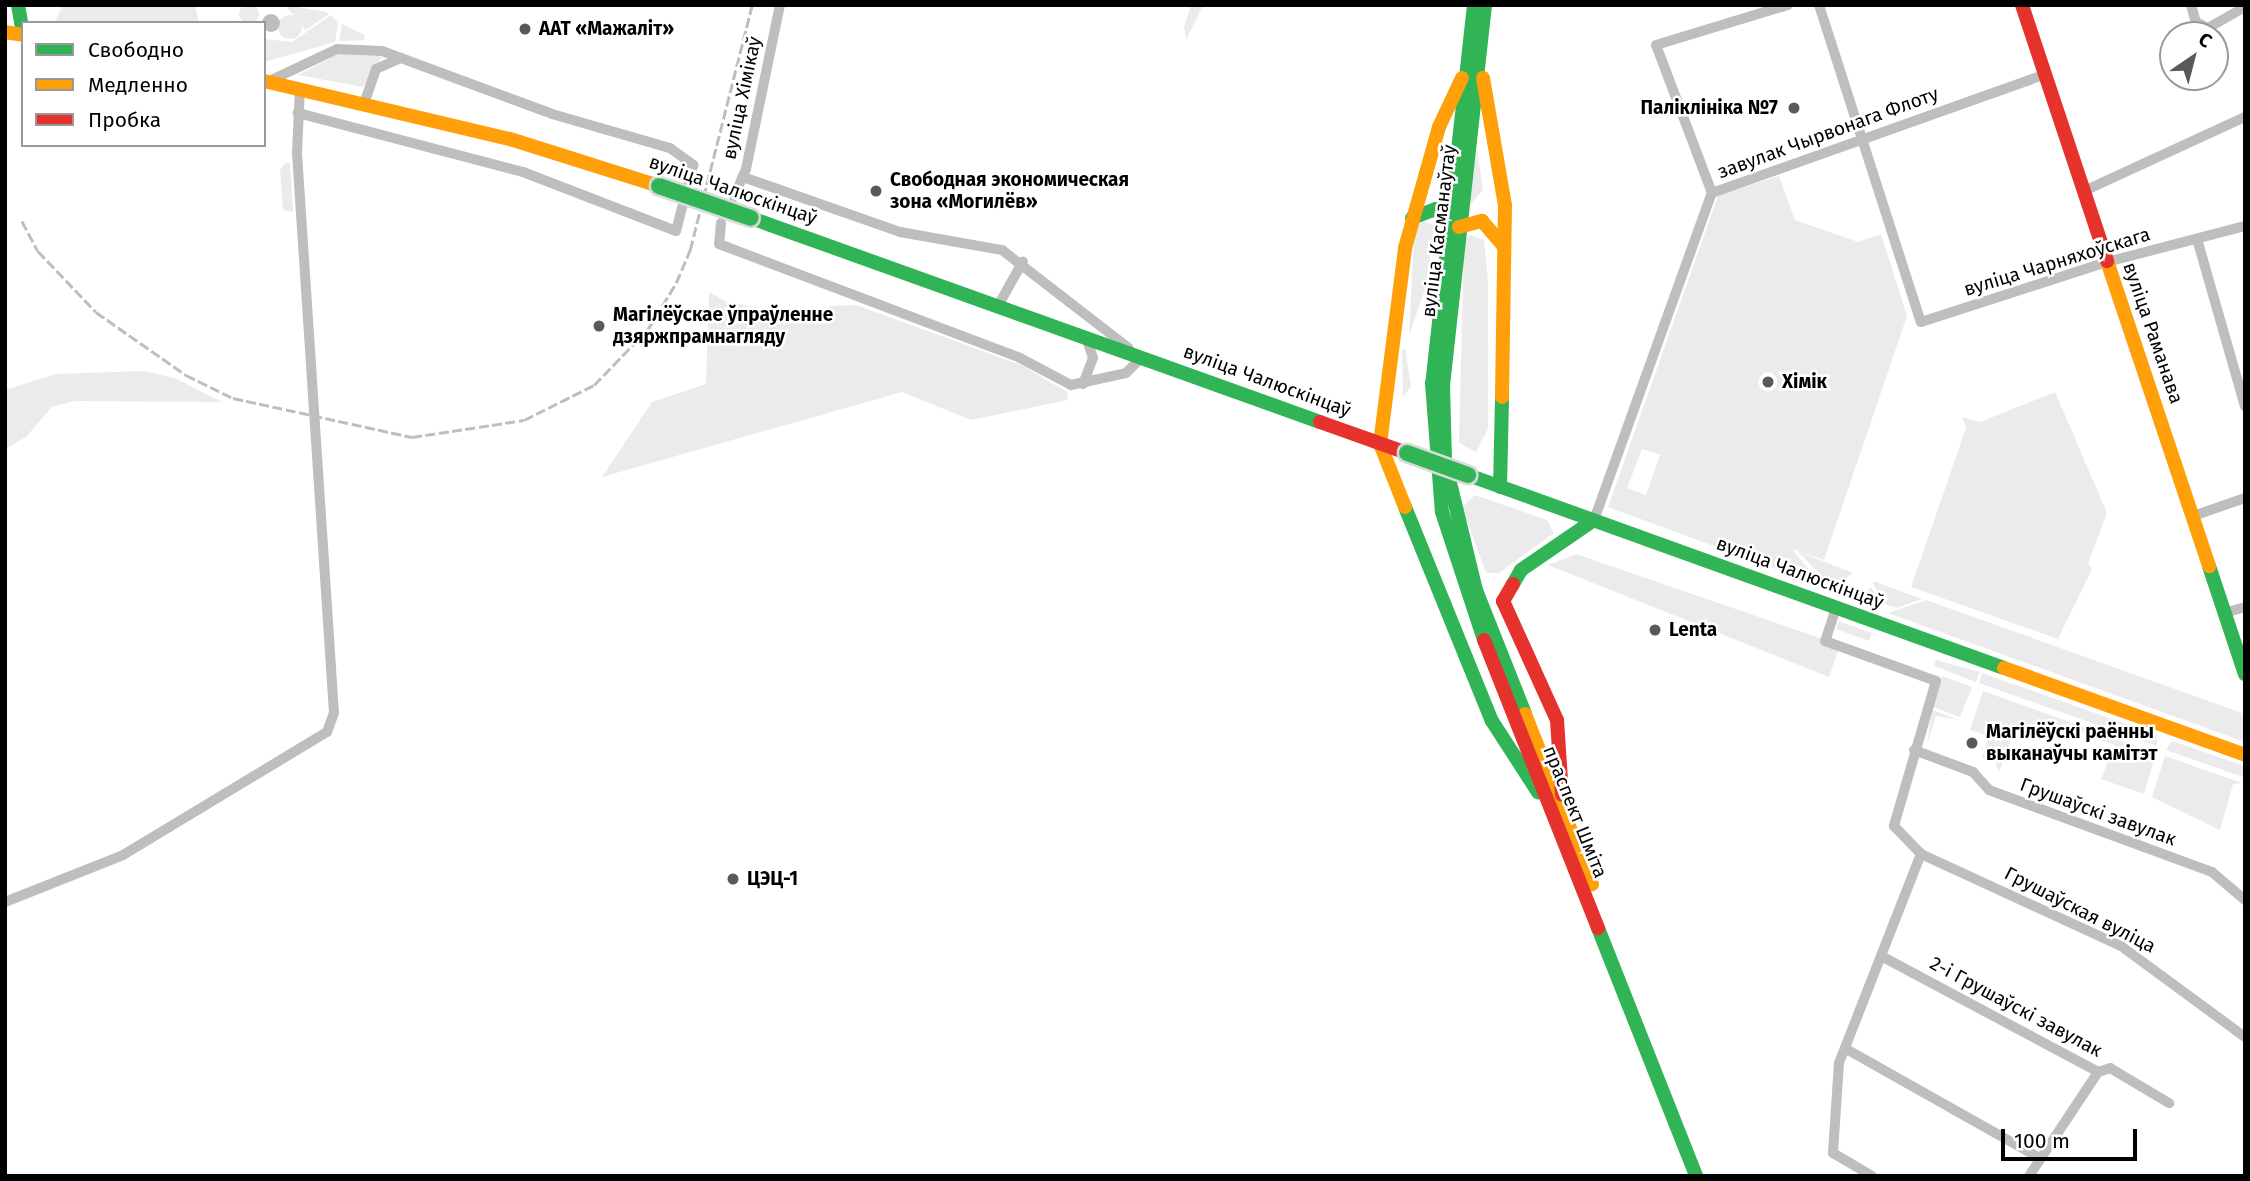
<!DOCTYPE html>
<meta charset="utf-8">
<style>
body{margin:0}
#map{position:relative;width:2250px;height:1181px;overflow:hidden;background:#fff;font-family:"Fira Sans",sans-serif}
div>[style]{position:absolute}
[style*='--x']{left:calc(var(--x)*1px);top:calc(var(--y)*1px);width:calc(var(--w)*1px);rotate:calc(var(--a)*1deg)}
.green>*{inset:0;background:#ebebeb}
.round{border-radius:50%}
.water>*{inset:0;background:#bdbdbd}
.street>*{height:10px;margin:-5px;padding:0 5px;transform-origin:5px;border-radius:5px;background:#bebebe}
.fast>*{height:14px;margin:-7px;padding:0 7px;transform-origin:7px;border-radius:7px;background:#30b455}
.slow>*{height:14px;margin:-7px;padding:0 7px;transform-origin:7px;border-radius:7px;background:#ff9f0a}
.jam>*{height:14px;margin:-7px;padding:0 7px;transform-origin:7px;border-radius:7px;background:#e5322d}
.rail>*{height:2.5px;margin-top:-1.25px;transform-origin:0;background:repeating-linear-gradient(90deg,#bebebe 0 10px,transparent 0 13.5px)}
.bridges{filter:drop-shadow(2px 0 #dbdbdb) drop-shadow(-2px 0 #dbdbdb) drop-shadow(0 2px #dbdbdb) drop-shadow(0 -2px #dbdbdb)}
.fast-bridge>*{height:16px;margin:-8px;padding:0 8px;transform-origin:8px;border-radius:8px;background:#30b455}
.dots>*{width:19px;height:19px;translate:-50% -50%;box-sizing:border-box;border:4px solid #fff;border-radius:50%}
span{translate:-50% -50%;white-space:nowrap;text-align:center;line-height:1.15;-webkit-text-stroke:5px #fff;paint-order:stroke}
.poi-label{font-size:19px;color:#000;font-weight:700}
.left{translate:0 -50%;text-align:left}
.right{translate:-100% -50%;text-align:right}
.street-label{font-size:19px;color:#000}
.frame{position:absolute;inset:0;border:7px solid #000;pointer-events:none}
.legend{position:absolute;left:21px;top:21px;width:245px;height:126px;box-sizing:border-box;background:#fff;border:2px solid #999;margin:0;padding:9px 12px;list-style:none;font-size:21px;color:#000}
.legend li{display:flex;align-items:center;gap:14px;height:35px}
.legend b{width:35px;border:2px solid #999}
.north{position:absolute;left:2159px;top:21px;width:70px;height:70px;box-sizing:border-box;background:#fff;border:2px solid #999;border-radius:50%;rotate:35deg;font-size:19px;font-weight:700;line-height:28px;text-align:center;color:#000}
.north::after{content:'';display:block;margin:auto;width:24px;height:32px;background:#595959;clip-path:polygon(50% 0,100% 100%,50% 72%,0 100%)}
.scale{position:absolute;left:2001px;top:1129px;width:136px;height:32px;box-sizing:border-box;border:4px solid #000;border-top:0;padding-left:9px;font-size:21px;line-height:24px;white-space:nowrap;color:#000;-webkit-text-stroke:5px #fff;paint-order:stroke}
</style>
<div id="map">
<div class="green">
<div class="round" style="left:239px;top:4px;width:20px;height:20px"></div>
<div style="clip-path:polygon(63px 5px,195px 5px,199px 23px,54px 23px)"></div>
<div style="clip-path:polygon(285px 5px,326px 12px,329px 14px,306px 30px)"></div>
<div style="clip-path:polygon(1191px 5px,1203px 5px,1186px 40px,1184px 27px)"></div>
<div class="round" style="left:278px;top:15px;width:24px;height:24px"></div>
<div style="clip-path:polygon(331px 15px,338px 22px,335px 42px,264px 62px,264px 39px,292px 42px)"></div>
<div style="clip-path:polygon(342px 24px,365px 35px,364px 40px,339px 41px)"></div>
<div style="clip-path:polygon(362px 51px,382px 57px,363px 87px,298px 75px,338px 54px)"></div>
<div style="clip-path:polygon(1477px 149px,1483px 190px,1471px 204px,1467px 201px)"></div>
<div style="clip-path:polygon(285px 163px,290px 163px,293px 212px,283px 210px,280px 170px)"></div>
<div style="clip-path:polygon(evenodd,1779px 176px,1795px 220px,1858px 242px,1881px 234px,1907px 316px,1824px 560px,1792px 549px,1822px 586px,1608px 507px,1718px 196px,1779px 176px,1642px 449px,1660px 455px,1646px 495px,1627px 488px,1642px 449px)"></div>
<div style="clip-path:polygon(1425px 221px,1434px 226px,1427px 284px,1409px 335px,1414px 240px,1416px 225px)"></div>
<div style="clip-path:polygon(1470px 235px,1484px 240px,1488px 281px,1488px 429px,1476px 452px,1459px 443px,1464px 241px)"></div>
<div style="clip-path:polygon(709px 292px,727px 302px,816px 318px,829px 306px,856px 305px,1021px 365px,1067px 392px,1068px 400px,971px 420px,902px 392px,602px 477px,652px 402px,706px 384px)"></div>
<div style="clip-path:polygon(1405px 348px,1411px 387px,1403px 397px,1402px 351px)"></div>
<div style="clip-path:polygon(144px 371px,175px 378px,222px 402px,75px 401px,52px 407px,26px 437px,5px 449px,5px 390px,56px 374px)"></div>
<div style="clip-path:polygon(2055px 392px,2107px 513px,2088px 563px,2092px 569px,2058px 639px,1911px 587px,1966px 428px,1962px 417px,1980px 422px)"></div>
<div style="clip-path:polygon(1475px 495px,1547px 520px,1554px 533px,1499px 573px,1486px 573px,1462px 507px)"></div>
<div style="clip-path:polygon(1797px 551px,1853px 573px,1840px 583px,1827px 581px)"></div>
<div style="clip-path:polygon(1576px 554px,1840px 645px,1829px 677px,1548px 565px)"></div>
<div style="clip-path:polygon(1873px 583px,1873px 581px,1922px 599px,1896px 608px,1883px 603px)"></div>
<div style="clip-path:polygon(1870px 587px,1871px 587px,1883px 609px,1861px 602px)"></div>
<div style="clip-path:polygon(1926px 600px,2245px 714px,2245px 742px,1888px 613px)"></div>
<div style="clip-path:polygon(1839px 621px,1872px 633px,1869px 641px,1836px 629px)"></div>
<div style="clip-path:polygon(1936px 660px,1980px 672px,1976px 682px,1934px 666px)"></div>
<div style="clip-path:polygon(1982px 673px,2157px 735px,2157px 746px,1979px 683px)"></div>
<div style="clip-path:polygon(1942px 676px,1972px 687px,1960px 717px,1933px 707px)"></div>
<div style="clip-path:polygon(1983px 691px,2156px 753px,2144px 794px,2101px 779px,2115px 745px,2068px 728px,2064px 737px,2016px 726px,1999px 772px,1995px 762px,1982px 758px,1989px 736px,1970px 730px)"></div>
<div style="clip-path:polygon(1932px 710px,1959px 720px,1936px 716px,1927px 744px)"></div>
<div style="clip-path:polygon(2172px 741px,2245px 766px,2243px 777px,2166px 750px)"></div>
<div style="clip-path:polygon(2165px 756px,2242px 783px,2233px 784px,2220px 830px,2152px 797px)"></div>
</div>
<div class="water">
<div class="round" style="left:262px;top:14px;width:18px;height:18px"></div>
</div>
<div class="street">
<div style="--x:1819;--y:5;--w:333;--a:72.2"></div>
<div style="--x:1921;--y:322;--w:195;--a:-17.9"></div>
<div style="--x:2107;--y:262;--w:143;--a:-14.6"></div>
<div style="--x:2191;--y:5;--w:18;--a:74"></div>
<div style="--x:2196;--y:22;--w:13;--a:27"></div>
<div style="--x:2208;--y:28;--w:43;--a:-29.6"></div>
<div style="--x:267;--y:82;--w:77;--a:-25.2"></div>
<div style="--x:337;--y:49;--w:45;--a:2.5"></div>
<div style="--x:382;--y:51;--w:181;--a:20.3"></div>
<div style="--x:552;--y:114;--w:123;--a:16.1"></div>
<div style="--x:670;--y:148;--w:29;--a:36"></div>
<div style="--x:693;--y:165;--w:68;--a:104.4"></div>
<div style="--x:676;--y:231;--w:164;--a:-158.9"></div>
<div style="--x:523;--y:172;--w:233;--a:-165.3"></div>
<div style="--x:365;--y:101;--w:34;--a:-71"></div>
<div style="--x:376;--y:69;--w:27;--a:-24"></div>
<div style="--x:743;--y:177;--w:166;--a:19.3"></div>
<div style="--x:900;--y:232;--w:104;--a:10"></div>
<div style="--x:1002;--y:250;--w:160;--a:37.7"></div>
<div style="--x:2084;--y:191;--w:177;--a:-24.7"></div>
<div style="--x:1712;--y:193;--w:158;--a:-110.7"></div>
<div style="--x:1656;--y:45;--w:138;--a:-16.9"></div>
<div style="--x:734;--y:197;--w:30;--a:-67"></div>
<div style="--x:746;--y:169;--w:167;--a:-78.3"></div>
<div style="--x:721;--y:223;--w:21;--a:95"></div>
<div style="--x:719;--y:244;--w:322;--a:20.7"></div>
<div style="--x:1020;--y:358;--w:58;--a:27.9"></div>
<div style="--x:1071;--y:385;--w:56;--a:-12.3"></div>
<div style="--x:1126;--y:373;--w:21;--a:-45"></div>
<div style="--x:2197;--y:239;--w:174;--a:74"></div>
<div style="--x:998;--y:306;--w:51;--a:-60.9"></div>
<div style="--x:1083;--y:384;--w:28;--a:-69"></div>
<div style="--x:1093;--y:358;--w:20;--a:-108"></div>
<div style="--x:2193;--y:516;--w:55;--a:-19.1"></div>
<div style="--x:1594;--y:520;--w:348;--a:-70.2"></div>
<div style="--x:1712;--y:193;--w:355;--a:-19.6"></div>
<div style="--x:1836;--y:608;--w:35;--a:108"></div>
<div style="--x:1825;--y:641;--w:118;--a:19.8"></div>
<div style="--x:1936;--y:681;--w:151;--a:106.2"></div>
<div style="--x:1894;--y:826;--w:39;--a:46"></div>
<div style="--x:1921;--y:854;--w:220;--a:24.7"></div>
<div style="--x:2121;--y:946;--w:154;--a:36.3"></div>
<div style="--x:2224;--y:613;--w:22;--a:-16"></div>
<div style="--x:1914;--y:750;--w:63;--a:20.4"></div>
<div style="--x:1973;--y:772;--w:24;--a:48"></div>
<div style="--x:1989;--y:790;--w:238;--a:20.2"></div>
<div style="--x:2212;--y:872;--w:43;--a:40.3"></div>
<div style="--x:5;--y:902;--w:127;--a:-21.7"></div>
<div style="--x:123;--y:855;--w:238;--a:-31.1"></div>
<div style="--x:327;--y:732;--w:20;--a:-70"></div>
<div style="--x:334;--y:713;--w:561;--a:-93.78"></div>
<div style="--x:297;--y:153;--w:65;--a:-87.4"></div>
<div style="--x:1883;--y:957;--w:244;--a:28.1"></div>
<div style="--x:2098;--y:1072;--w:13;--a:-18"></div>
<div style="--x:2110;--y:1068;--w:69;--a:30.7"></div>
<div style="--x:1848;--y:1050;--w:220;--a:29.4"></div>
<div style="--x:1872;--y:1176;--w:45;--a:-149.5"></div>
<div style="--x:1833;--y:1153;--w:90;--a:-86.2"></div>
<div style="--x:1839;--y:1063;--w:225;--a:-68.6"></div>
<div style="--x:2029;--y:1176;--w:125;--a:-56.4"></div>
</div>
<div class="fast">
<div style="--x:18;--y:5;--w:27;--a:80"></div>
<div style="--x:1474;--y:5;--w:380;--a:96.3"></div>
<div style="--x:1432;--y:383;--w:129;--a:85.6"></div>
<div style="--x:1442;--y:512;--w:135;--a:71.8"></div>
<div style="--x:1485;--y:5;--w:382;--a:96.3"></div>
<div style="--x:1443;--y:385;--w:77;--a:88.5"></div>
<div style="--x:1445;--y:462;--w:132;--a:76.4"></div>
<div style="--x:1476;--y:590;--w:133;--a:68.4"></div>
<div style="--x:751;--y:218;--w:604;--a:19.72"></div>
<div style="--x:1412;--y:218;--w:26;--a:-21"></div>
<div style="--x:1436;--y:209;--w:21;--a:51"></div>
<div style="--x:1468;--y:475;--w:570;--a:19.8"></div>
<div style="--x:1500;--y:487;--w:90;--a:-88.7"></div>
<div style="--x:1405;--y:507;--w:231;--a:67.9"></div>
<div style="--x:1492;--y:721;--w:85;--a:57.1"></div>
<div style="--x:2209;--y:566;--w:114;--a:71.6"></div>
<div style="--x:1513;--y:584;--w:16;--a:-60"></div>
<div style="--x:1521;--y:570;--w:88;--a:-34.4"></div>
<div style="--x:1598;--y:928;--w:267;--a:68.4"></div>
</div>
<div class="slow">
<div style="--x:5;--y:32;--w:18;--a:9"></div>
<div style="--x:1483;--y:78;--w:129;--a:80.2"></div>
<div style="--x:1505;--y:205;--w:192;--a:90.9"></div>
<div style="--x:264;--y:81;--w:253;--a:13.3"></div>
<div style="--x:510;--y:139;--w:156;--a:17.5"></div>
<div style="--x:1459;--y:227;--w:24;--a:-15"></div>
<div style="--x:1482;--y:221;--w:32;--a:49"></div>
<div style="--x:2107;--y:261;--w:322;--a:71.5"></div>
<div style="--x:1405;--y:507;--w:68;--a:-111.6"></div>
<div style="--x:1380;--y:444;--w:198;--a:-82.7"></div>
<div style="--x:1405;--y:248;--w:126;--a:-74.3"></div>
<div style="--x:1439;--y:127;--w:54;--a:-64.9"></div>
<div style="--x:2004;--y:668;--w:256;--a:19.8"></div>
<div style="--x:1525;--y:714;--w:183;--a:68.5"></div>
</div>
<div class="jam">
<div style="--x:2022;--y:5;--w:270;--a:71.6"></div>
<div style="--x:1320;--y:422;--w:92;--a:19.6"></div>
<div style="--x:1513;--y:584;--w:20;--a:120"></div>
<div style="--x:1503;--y:601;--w:131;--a:65.6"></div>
<div style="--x:1557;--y:720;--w:75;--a:86.2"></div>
<div style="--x:1484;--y:640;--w:310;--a:68.4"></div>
</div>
<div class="rail">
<div style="--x:22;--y:221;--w:34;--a:62"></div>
<div style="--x:38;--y:251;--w:84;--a:46.4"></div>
<div style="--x:96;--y:312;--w:110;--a:35"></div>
<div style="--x:186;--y:375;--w:52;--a:26.1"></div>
<div style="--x:233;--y:398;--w:183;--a:12.3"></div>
<div style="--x:412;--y:437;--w:113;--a:-8.6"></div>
<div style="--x:524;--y:420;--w:78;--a:-26.6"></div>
<div style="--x:594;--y:385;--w:78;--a:-46"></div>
<div style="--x:648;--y:329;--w:54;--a:-58.7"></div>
<div style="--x:676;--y:283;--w:36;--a:-67"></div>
<div style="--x:690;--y:250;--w:253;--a:-75.8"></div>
</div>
<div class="bridges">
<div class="fast-bridge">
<div style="--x:659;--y:186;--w:97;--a:19.2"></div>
<div style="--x:1407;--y:453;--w:65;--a:19.8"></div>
</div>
</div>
<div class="dots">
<div style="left:525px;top:29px;background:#595959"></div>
<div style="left:1794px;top:108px;background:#595959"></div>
<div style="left:876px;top:191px;background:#595959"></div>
<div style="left:599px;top:326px;background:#595959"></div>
<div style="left:1768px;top:382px;background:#595959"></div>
<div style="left:1655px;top:630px;background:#595959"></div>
<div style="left:1972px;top:743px;background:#595959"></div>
<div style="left:733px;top:879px;background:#595959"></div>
</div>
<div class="poi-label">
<span class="left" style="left:539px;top:29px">ААТ «Мажаліт»</span>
<span class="right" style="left:1778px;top:108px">Паліклініка №7</span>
<span class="left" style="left:890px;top:191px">Свободная экономическая<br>зона «Могилёв»</span>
<span class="left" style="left:613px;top:326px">Магілёўскае ўпраўленне<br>дзяржпрамнагляду</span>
<span class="left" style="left:1782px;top:382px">Хімік</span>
<span class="left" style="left:1669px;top:630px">Lenta</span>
<span class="left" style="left:1986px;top:743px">Магілёўскі раённы<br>выканаўчы камітэт</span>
<span class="left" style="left:747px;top:879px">ЦЭЦ-1</span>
</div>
<div class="street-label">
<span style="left:742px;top:98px;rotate:-78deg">вуліца Хімікаў</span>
<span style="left:1828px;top:133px;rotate:-20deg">завулак Чырвонага Флоту</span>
<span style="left:733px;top:190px;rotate:19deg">вуліца Чалюскінцаў</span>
<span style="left:1439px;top:231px;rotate:-83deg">вуліца Касманаўтаў</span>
<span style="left:2057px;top:262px;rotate:-17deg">вуліца Чарняхоўскага</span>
<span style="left:2153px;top:333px;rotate:71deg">вуліца Раманава</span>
<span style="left:1267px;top:381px;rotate:20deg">вуліца Чалюскінцаў</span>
<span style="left:1800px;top:573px;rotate:20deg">вуліца Чалюскінцаў</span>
<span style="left:1575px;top:812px;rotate:68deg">праспект Шміта</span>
<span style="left:2098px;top:812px;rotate:20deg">Грушаўскі завулак</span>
<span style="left:2080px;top:910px;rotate:27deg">Грушаўская вуліца</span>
<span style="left:2016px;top:1007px;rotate:28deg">2-і Грушаўскі завулак</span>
</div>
<div class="frame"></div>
<ul class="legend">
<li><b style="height:9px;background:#30b455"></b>Свободно</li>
<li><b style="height:9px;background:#ff9f0a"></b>Медленно</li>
<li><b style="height:9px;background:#e5322d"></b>Пробка</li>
</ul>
<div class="north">С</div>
<div class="scale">100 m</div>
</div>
